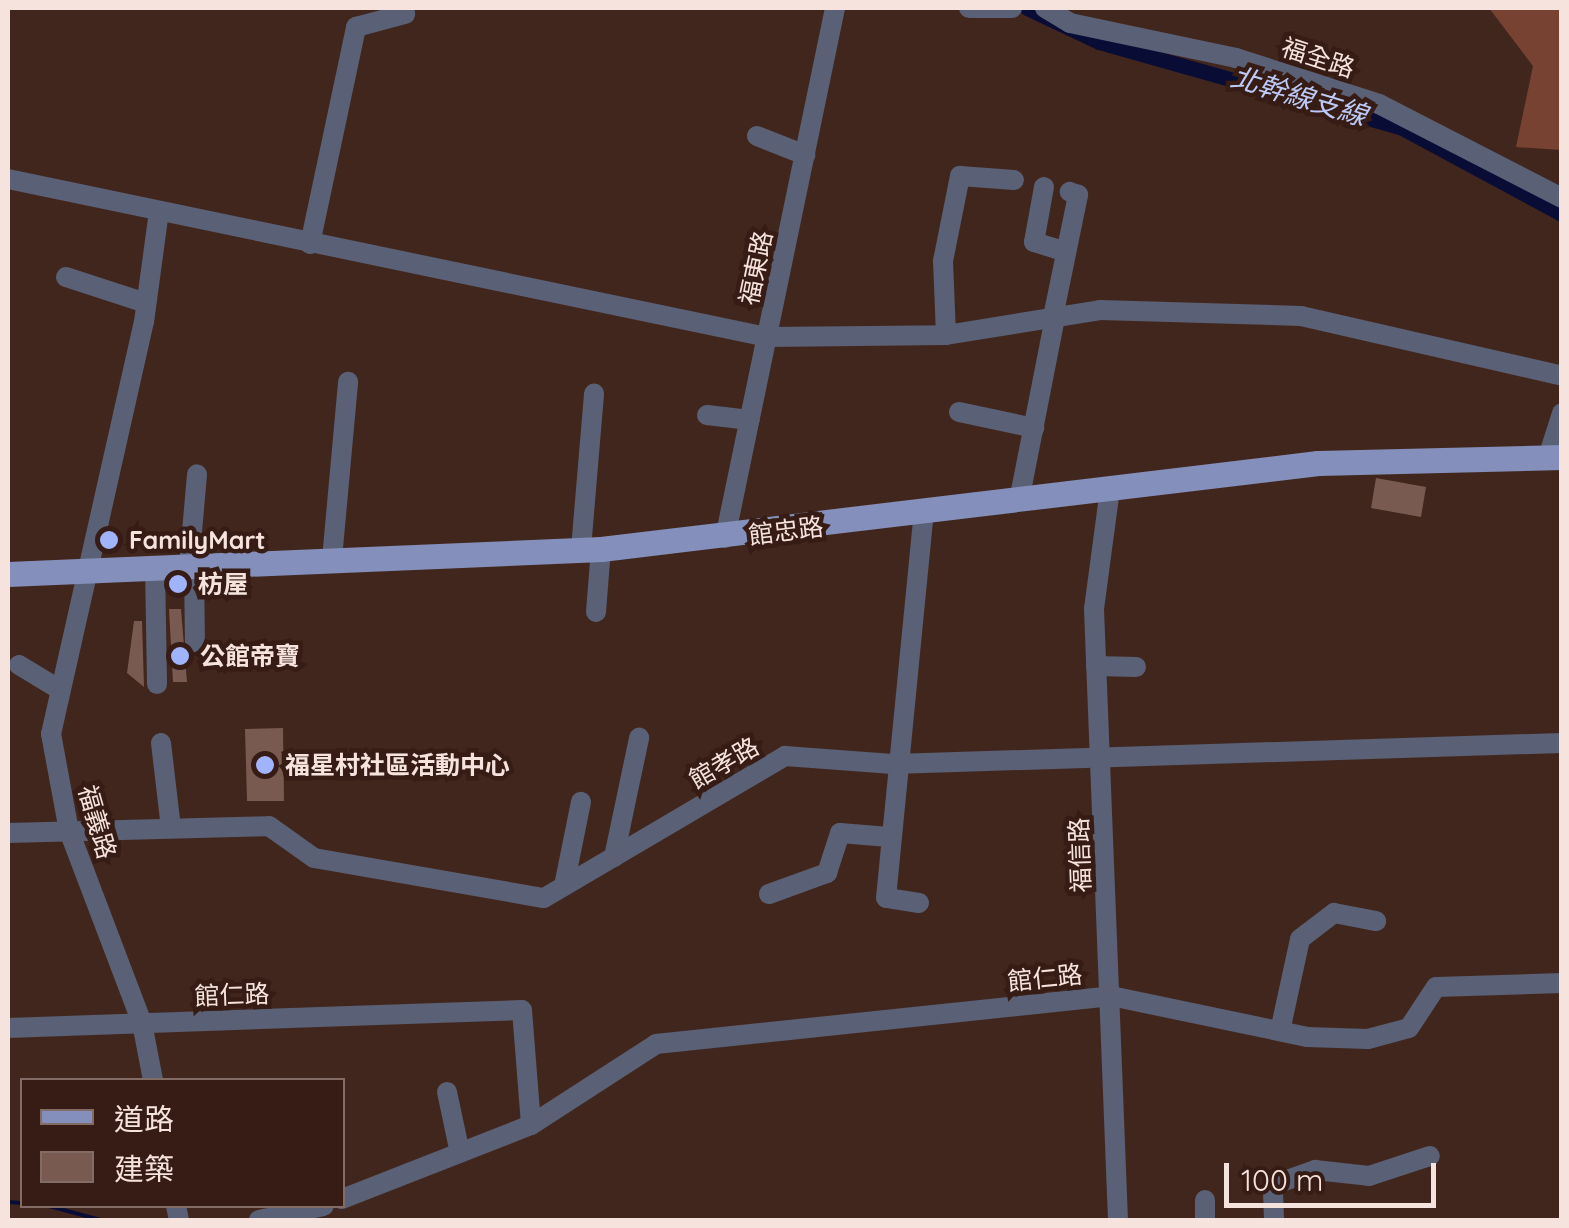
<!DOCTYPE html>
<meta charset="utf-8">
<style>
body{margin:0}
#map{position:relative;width:1569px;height:1228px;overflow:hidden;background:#41261e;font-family:Quicksand,"Noto Sans TC",sans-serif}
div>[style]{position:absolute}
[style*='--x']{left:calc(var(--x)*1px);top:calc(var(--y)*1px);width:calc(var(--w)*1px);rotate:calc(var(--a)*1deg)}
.forest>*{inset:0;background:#784233}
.stream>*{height:4px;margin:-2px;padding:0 2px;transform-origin:2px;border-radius:2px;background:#090d35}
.canal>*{height:15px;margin:-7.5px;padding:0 7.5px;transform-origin:7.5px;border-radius:7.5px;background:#090d35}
.building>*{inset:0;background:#795a50}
.minor>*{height:20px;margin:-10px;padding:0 10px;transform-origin:10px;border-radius:10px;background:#5a6075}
.major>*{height:25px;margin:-12.5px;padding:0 12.5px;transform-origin:12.5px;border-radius:12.5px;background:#8490bb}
.dots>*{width:28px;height:28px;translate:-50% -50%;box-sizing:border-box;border:5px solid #361c14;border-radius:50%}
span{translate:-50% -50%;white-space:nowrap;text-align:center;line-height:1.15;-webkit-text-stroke:9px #361c14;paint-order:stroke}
.street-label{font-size:25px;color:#f6e3de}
.poi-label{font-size:25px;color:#f6e3de;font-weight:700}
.left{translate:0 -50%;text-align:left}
.water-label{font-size:28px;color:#bcc9f6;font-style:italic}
.frame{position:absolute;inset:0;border:10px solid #f6e3de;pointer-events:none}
.legend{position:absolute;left:20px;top:1078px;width:325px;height:130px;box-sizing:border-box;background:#361c14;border:2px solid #836c65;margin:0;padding:12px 18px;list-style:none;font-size:30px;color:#f6e3de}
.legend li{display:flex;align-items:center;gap:20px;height:50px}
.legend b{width:50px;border:2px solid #836c65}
.scale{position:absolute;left:1224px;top:1163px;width:212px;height:45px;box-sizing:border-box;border:5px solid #f6e3de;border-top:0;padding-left:12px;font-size:30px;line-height:35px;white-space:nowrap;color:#f6e3de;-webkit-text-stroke:8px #361c14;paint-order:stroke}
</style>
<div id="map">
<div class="forest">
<div style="clip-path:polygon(1489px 8px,1561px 8px,1561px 150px,1516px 147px,1533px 66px)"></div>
</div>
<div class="stream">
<div style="--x:8;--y:1202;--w:14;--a:4"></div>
<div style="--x:49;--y:1206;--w:54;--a:15.1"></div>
</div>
<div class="canal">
<div style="--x:1027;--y:8;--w:80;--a:25.3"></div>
<div style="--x:1099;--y:42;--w:315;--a:15.8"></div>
<div style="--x:1402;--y:128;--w:182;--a:28.3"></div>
</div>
<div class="building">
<div style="clip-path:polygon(1376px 478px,1426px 487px,1421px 517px,1371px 508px)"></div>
<div style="clip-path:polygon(169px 609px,181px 609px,187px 682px,173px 682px)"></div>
<div style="clip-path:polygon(134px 621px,142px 621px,144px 687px,127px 673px)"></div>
<div style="clip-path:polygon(283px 728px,284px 801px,247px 801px,245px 729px)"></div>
</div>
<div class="minor">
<div style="--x:969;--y:8;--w:43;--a:0"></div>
<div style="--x:1045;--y:8;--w:29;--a:31"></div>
<div style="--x:1070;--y:23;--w:170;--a:11.9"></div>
<div style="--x:1236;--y:58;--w:150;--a:17.8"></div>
<div style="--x:1379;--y:104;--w:206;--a:27.2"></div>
<div style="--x:757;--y:136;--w:52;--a:21.6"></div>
<div style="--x:8;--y:179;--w:775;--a:11.76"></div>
<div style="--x:767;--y:337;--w:179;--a:-0.6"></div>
<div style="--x:946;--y:335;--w:156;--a:-9.2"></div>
<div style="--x:1100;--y:310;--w:201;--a:1.7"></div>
<div style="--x:1301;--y:316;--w:268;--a:12.9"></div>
<div style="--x:1044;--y:187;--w:56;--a:100.3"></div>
<div style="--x:1034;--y:242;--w:31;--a:17"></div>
<div style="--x:310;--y:244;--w:222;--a:-78"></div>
<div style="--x:356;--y:27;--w:51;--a:-14.9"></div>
<div style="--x:66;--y:277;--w:84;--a:18"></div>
<div style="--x:1053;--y:317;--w:125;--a:-78.4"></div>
<div style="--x:1078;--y:195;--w:9;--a:-159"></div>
<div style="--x:946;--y:335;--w:74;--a:-92.3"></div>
<div style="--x:943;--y:261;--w:87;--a:-78.7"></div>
<div style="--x:960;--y:176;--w:54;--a:4.2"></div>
<div style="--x:959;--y:412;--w:77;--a:12"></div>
<div style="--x:707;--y:415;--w:43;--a:6.6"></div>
<div style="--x:1548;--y:457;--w:46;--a:-72.3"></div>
<div style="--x:1110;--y:489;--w:121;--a:97.6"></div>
<div style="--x:1094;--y:609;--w:611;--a:87.75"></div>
<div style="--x:1019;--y:501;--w:187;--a:-78.9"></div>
<div style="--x:725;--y:538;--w:541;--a:-78.27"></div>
<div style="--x:581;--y:549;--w:156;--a:-85.2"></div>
<div style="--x:332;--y:559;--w:178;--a:-84.8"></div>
<div style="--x:194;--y:565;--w:77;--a:89.3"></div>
<div style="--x:189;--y:566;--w:92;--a:-85"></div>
<div style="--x:155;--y:567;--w:117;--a:89"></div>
<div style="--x:596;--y:612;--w:63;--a:-85.5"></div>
<div style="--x:19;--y:665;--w:44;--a:31.2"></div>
<div style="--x:1096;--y:666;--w:40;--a:1.4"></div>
<div style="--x:161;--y:743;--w:86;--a:83.3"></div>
<div style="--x:8;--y:833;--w:261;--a:-1.5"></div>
<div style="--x:269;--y:826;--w:55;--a:35.4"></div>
<div style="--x:314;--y:858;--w:233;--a:9.9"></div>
<div style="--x:544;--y:898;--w:280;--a:-30.5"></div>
<div style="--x:785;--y:756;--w:108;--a:4.2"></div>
<div style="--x:893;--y:764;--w:669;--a:-1.8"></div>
<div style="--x:614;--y:857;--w:122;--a:-78.1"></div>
<div style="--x:564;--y:886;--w:86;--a:-78.6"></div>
<div style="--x:769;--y:894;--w:62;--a:-19.9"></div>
<div style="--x:827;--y:873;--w:42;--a:-72"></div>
<div style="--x:840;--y:833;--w:49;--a:4.7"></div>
<div style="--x:919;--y:903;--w:33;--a:-171"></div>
<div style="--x:886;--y:898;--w:387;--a:-84.4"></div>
<div style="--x:8;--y:1028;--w:514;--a:-2.01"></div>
<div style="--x:522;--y:1010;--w:115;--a:85.5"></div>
<div style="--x:1280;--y:1031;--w:94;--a:-77.7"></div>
<div style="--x:1300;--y:939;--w:43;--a:-37.4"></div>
<div style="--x:1334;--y:913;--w:43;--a:10.8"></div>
<div style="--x:153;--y:1080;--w:58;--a:-100.9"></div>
<div style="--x:142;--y:1023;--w:205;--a:-110.8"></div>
<div style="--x:69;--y:831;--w:99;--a:-100.5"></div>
<div style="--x:51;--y:734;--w:422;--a:-77.3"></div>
<div style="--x:144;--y:322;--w:112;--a:-82.3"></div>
<div style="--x:447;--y:1092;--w:62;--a:78"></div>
<div style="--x:342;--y:1199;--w:203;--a:-21.4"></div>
<div style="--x:531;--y:1125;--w:149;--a:-32.9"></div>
<div style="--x:656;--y:1044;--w:458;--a:-6"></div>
<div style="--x:1111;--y:996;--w:200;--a:11.8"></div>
<div style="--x:1307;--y:1037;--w:61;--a:1.9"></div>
<div style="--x:1368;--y:1039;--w:42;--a:-15"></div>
<div style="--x:1409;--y:1028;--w:49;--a:-56.6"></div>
<div style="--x:1436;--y:987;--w:126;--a:-1.8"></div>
<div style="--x:1205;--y:1200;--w:20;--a:90"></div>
<div style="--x:176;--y:1206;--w:14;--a:78"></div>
<div style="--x:259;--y:1220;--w:66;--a:-12.2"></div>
<div style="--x:1274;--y:1220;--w:35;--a:-92"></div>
<div style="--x:1273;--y:1185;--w:45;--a:-19.7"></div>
<div style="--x:1315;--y:1170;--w:54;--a:6.3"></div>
<div style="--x:1369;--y:1176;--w:64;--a:-18.2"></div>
</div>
<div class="major">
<div style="--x:8;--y:574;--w:594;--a:-2.41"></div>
<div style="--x:601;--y:549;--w:722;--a:-6.84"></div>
<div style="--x:1318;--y:463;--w:244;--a:-1.4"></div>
</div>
<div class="dots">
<div style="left:109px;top:540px;background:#a0b3fd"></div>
<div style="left:178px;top:584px;background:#a0b3fd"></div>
<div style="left:180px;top:656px;background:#a0b3fd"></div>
<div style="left:265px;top:765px;background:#a0b3fd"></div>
</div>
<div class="street-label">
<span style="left:1318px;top:58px;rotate:18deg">福全路</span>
<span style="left:756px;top:268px;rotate:-78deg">福東路</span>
<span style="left:786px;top:531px;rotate:-7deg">館忠路</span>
<span style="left:724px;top:763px;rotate:-30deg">館孝路</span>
<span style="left:97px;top:822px;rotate:74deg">福義路</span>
<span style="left:1080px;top:855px;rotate:-92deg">福信路</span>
<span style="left:1045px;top:978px;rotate:-6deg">館仁路</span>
<span style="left:232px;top:995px;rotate:-2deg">館仁路</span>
</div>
<div class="poi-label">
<span class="left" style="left:129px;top:540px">FamilyMart</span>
<span class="left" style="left:198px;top:584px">枋屋</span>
<span class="left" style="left:200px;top:656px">公館帝寶</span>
<span class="left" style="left:285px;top:765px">福星村社區活動中心</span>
</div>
<div class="water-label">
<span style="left:1299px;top:96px;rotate:17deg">北幹線支線</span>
</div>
<div class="frame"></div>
<ul class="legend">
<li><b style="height:12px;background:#8490bb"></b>道路</li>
<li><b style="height:28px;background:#795a50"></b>建築</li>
</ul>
<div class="scale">100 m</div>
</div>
